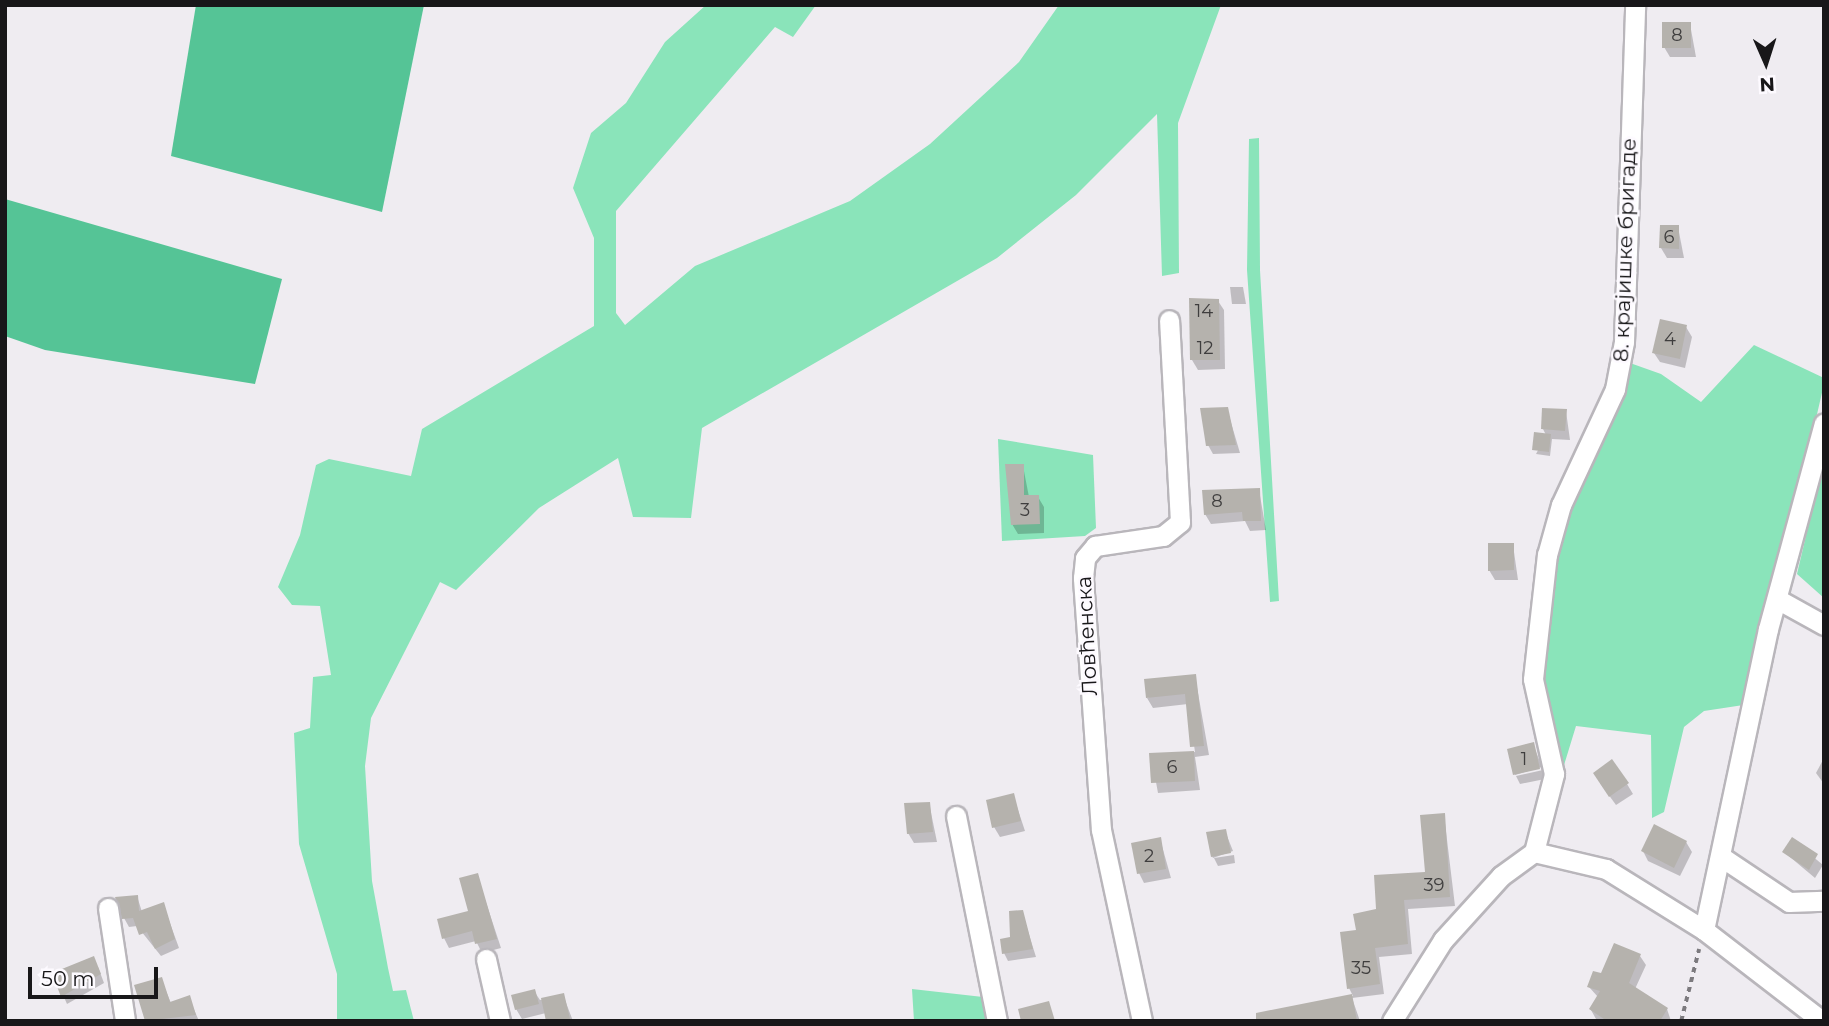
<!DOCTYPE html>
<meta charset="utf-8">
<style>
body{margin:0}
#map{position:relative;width:1829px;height:1026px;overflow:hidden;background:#efecf1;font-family:Montserrat,sans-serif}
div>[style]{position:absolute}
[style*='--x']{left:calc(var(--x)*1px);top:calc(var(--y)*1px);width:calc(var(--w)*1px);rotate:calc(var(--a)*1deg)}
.green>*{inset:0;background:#8ae4ba}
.forest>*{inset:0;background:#55c496}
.shadow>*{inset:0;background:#0003}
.building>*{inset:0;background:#b5b2ad}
.path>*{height:3.5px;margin-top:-1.75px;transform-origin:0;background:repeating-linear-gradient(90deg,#7c7a7e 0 5px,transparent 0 10px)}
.roads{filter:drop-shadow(2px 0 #b9b6bb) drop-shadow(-2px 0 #b9b6bb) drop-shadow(0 2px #b9b6bb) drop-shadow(0 -2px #b9b6bb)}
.street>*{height:19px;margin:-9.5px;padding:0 9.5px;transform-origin:9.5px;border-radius:9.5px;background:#fff}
span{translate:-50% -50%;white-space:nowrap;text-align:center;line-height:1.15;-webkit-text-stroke:5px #fdfaff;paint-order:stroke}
.number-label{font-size:18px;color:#3f3e3e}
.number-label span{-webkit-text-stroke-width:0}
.street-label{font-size:21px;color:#181719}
.frame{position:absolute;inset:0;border:7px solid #181719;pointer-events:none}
.north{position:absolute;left:1731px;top:28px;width:70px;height:70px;-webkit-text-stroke:5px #fdfaff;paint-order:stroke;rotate:177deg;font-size:19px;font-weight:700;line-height:28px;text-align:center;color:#181719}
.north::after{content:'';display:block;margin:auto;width:24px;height:32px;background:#181719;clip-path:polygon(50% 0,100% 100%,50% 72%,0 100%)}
.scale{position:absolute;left:28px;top:967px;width:130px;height:32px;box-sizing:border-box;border:4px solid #181719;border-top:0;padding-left:9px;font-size:21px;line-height:24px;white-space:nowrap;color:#181719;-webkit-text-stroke:5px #fdfaff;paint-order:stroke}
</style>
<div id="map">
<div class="green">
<div style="clip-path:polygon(706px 5px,816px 5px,793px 37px,775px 27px,616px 211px,616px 313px,625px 325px,695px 266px,850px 201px,930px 144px,1019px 62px,1059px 5px,1221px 5px,1178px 123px,1179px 273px,1162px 276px,1157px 114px,1076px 195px,997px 258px,702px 428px,691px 518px,633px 517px,618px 458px,539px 508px,456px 590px,440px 582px,371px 718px,365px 766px,372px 881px,388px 968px,393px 991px,406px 990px,414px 1021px,337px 1021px,337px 974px,299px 844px,294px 733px,310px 728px,313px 677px,331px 675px,320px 606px,292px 605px,278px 587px,300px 535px,316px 465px,329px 459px,411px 476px,422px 429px,594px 326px,594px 238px,573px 188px,591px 133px,626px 103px,665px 42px)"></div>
<div style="clip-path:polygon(1259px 138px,1260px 270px,1279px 601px,1270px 602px,1247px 270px,1249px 139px)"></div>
<div style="clip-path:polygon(1754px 345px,1824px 378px,1824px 384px,1750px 704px,1704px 711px,1684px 727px,1664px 812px,1652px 818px,1651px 735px,1576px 726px,1561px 775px,1539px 657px,1555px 544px,1630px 363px,1661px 374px,1701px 402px)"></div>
<div style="clip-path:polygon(998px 439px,1093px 455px,1096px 528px,1085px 536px,1002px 541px)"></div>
<div style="clip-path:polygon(1824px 459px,1824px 598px,1797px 574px)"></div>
<div style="clip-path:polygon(912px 989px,983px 997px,989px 1021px,914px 1021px)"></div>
</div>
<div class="forest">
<div style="clip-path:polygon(196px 5px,424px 5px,382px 212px,171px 156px)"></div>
<div style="clip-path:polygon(5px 199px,282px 279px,255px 384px,45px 350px,5px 336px)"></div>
</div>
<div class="shadow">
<div style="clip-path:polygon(1690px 24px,1696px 57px,1670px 57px,1664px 47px)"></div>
<div style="clip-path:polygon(1678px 227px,1684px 258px,1667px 258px,1661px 248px)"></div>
<div style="clip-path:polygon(1230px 287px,1243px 287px,1246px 304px,1232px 304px)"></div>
<div style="clip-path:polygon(1190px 300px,1218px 301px,1224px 310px,1225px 369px,1198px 370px,1192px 360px)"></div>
<div style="clip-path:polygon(1686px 327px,1692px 337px,1685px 368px,1660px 362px,1654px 353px)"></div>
<div style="clip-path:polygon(1227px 409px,1240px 453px,1213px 454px,1208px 445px)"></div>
<div style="clip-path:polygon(1566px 411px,1570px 440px,1552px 439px,1550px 456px,1536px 454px,1546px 435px,1543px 429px)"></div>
<div style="clip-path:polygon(1023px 466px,1029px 497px,1038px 497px,1044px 507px,1044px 533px,1018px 534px,1012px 524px)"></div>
<div style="clip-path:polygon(1259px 490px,1266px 530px,1250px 531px,1245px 521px,1211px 524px,1205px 514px)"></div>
<div style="clip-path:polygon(1513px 545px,1518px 580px,1495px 580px,1489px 570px)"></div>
<div style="clip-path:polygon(1195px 676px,1209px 755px,1195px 757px,1200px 790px,1158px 793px,1151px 755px,1195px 752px,1188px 704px,1153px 708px,1147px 698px)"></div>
<div style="clip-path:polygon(1533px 744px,1542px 767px,1515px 775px,1509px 750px)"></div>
<div style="clip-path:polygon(1824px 758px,1824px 784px,1816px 773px)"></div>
<div style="clip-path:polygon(1543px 770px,1545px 779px,1520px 784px,1516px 776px)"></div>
<div style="clip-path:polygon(1600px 783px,1627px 784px,1633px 794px,1616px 805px)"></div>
<div style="clip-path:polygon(1013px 795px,1025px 831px,1000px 837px,994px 827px)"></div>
<div style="clip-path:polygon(929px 803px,937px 842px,914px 843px,908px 833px)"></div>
<div style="clip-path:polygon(1444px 815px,1455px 906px,1408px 909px,1412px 954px,1379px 957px,1384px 994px,1352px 998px,1360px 1021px,1281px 1021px,1279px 1011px,1353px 996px,1349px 988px,1358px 932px,1427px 874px)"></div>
<div style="clip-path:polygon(1225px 831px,1233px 851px,1213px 858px,1212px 856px)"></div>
<div style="clip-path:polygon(1160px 839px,1171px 878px,1144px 883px,1139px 873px)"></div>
<div style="clip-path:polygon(1793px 840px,1823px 865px,1815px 878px,1784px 852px)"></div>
<div style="clip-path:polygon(1686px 842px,1692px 852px,1680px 876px,1648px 861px,1643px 851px)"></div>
<div style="clip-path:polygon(1234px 855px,1235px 863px,1218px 866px,1214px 858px)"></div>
<div style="clip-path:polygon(477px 875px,501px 948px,482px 953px,476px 941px,449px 948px,444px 938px,470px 913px)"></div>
<div style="clip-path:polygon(137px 896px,142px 912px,163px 904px,179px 948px,161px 956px,137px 926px,129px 927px,124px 918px)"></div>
<div style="clip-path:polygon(1022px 912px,1036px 957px,1008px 961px,1004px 953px)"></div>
<div style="clip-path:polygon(1640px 956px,1646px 965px,1635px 989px,1667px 1009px,1671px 1021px,1596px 1019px,1591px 1010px,1598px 997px,1589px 987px)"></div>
<div style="clip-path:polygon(98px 967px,104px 983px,67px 1004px,54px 974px)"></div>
<div style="clip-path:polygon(161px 979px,171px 1003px,189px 998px,199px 1021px,147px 1021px)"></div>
<div style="clip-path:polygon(534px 991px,540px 1000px,563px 995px,573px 1021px,548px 1021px,546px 1013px,522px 1019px,516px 1009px)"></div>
</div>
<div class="building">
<div style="clip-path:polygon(1662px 22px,1691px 22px,1691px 48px,1662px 48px)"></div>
<div style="clip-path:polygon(1660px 225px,1679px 225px,1679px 249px,1659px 248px)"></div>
<div style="clip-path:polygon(1189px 298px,1219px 299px,1220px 360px,1190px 360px)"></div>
<div style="clip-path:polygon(1660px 319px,1687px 325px,1680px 359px,1652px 353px)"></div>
<div style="clip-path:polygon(1228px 407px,1236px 445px,1206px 446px,1200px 408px)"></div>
<div style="clip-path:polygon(1542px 408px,1567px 409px,1565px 431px,1541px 429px)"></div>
<div style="clip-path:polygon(1534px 432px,1551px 434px,1549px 452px,1532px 450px)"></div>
<div style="clip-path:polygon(1005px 464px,1024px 464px,1024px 495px,1039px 495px,1040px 524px,1011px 525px)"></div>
<div style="clip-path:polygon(1260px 488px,1261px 521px,1243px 521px,1242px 512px,1204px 515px,1202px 490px)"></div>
<div style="clip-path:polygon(1488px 543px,1514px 543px,1514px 570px,1488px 571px)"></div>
<div style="clip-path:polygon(1196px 674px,1204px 746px,1190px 747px,1185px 694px,1146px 698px,1144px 679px)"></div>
<div style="clip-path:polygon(1534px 742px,1540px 769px,1513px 775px,1507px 749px)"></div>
<div style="clip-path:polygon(1194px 751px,1195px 781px,1151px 783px,1149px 753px)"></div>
<div style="clip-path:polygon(1612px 759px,1629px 783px,1609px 797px,1593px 773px)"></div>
<div style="clip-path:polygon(1014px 793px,1021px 821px,992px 828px,986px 800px)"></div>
<div style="clip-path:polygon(930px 802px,933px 832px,907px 834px,904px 803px)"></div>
<div style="clip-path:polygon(1445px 813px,1450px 897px,1404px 900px,1408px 944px,1375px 948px,1380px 984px,1347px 989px,1340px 932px,1356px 930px,1353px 914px,1376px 909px,1374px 875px,1425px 872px,1420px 815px)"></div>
<div style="clip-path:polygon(1654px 824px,1687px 841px,1674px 868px,1641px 851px)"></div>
<div style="clip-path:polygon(1226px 829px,1231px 853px,1211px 857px,1206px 832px)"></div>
<div style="clip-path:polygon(1161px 837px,1166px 869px,1137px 874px,1131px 843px)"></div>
<div style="clip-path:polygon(1792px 837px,1818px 854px,1809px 870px,1782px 852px)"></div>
<div style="clip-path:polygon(478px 873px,497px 939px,475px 944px,472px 931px,442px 939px,437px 919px,468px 911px,459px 878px)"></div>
<div style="clip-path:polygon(138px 895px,139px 911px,164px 902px,175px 939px,155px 949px,147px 932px,139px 935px,133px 918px,122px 919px,115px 897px)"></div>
<div style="clip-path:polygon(1023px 910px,1033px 949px,1002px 954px,1000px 939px,1010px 937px,1009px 911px)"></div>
<div style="clip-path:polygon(1614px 943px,1641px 954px,1629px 983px,1668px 1008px,1660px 1021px,1607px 1021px,1589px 1009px,1600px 991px,1587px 987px,1593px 971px,1601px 973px)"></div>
<div style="clip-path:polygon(94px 956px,101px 974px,61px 997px,52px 973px)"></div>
<div style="clip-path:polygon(162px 977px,170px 1002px,190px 995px,196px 1015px,145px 1021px,134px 985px)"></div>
<div style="clip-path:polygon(535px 989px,539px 1004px,515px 1010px,511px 995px)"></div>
<div style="clip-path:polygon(564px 993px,570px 1019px,546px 1021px,541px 998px)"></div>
<div style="clip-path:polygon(1352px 994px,1357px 1021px,1256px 1021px,1256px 1013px)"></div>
<div style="clip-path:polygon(1049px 1001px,1055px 1021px,1021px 1021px,1018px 1009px)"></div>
</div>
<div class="path">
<div style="--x:1681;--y:1021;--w:74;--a:-76"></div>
</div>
<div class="roads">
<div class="street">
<div style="--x:1777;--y:599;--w:54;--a:29"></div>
<div style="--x:956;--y:816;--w:209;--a:78.7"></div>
<div style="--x:1534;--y:852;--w:81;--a:-75.6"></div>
<div style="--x:1554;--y:774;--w:97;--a:-102.5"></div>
<div style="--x:1533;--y:679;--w:125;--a:-83.6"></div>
<div style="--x:1547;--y:555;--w:52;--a:-74.4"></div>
<div style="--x:1561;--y:505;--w:128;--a:-65"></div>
<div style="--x:1615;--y:389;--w:48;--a:-79.2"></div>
<div style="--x:1624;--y:342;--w:337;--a:-88.1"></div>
<div style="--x:1723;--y:858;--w:79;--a:33.7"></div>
<div style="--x:1789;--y:902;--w:35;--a:-2"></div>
<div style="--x:108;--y:908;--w:114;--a:81.4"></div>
<div style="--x:1704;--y:930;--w:308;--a:-78"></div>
<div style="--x:1768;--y:629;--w:213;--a:-74.8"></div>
<div style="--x:486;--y:959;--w:64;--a:77.3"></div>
<div style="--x:1142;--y:1021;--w:195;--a:-102.1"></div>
<div style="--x:1101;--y:830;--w:253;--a:-94.1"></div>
<div style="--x:1083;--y:578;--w:20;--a:-84"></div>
<div style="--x:1085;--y:558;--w:16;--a:-50"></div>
<div style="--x:1095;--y:546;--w:69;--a:-8.4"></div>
<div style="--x:1163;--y:536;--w:22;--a:-39"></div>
<div style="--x:1180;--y:522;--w:202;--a:-93.1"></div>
<div style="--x:1392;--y:1021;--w:96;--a:-57.8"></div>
<div style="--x:1443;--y:940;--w:86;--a:-47.8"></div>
<div style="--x:1501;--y:876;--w:41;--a:-36"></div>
<div style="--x:1534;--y:852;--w:74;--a:13.3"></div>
<div style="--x:1606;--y:869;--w:115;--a:31.9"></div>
<div style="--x:1704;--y:930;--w:149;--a:37.6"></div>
</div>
</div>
<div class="number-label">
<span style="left:1677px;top:35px">8</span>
<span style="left:1669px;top:237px">6</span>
<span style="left:1204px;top:311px">14</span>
<span style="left:1670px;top:339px">4</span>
<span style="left:1205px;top:348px">12</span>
<span style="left:1217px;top:501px">8</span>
<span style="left:1025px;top:510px">3</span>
<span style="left:1524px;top:759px">1</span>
<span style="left:1172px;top:767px">6</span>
<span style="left:1149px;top:856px">2</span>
<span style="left:1434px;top:885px">39</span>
<span style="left:1361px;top:968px">35</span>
</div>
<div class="street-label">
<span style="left:1625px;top:250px;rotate:-88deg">8. крајишке бригаде</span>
<span style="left:1087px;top:636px;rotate:-93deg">Ловћенска</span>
</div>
<div class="frame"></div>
<div class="north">N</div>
<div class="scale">50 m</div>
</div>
